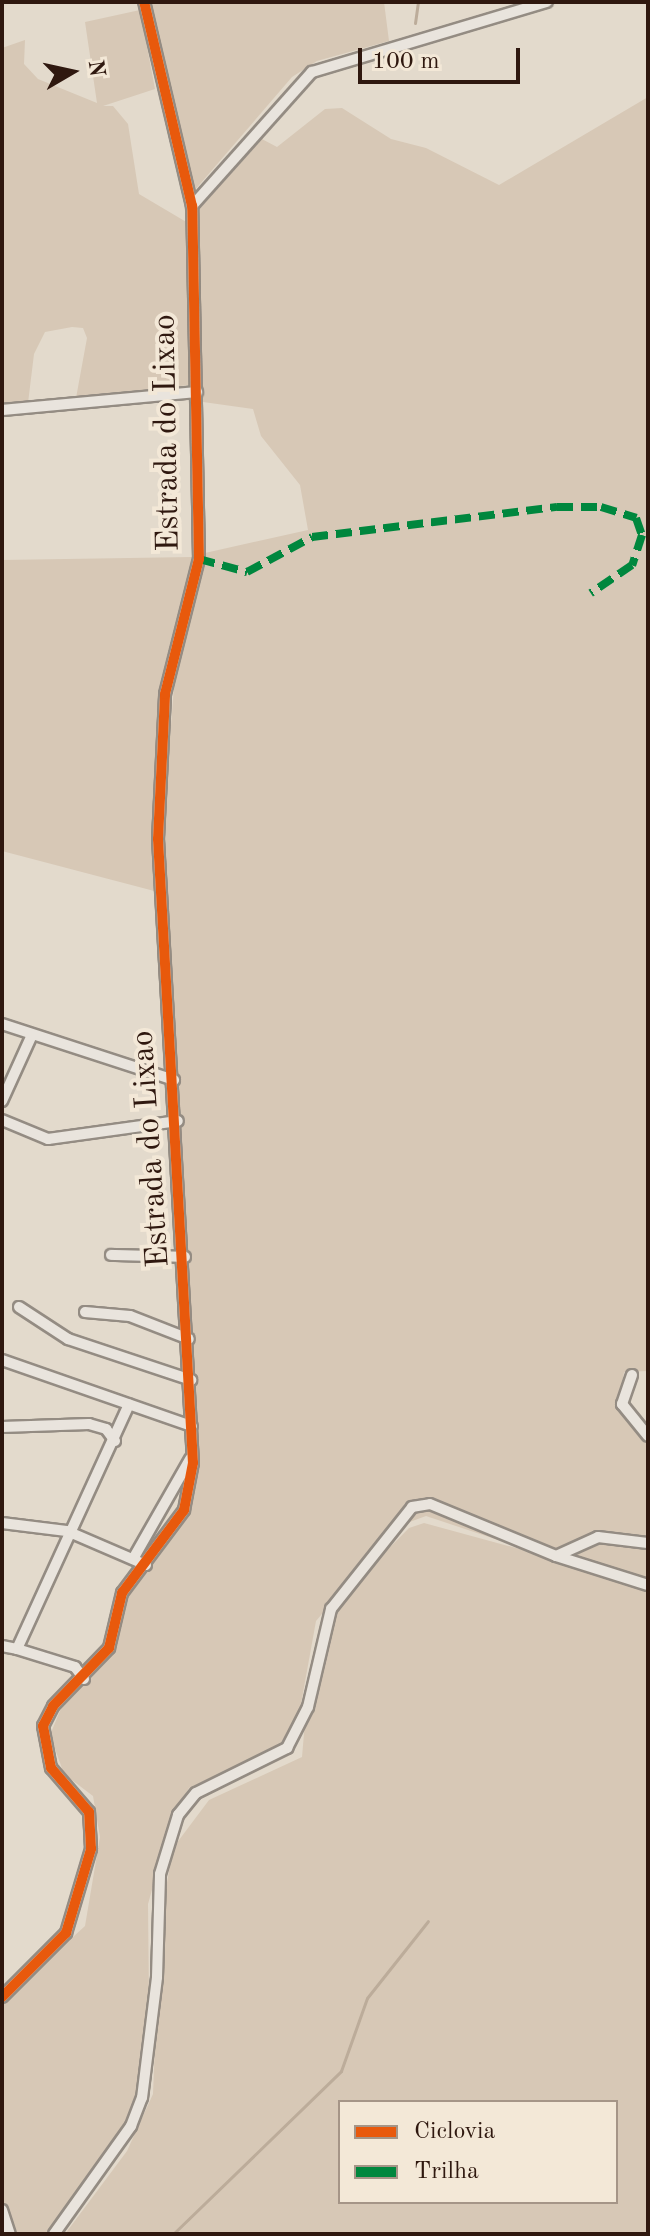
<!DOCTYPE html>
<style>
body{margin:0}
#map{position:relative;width:650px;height:2236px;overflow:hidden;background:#e3dacc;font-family:"Old Standard TT",serif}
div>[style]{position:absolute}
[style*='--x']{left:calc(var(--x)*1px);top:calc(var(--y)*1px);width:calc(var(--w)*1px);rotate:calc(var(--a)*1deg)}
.green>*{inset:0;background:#d7c8b6}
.stream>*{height:3px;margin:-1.5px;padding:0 1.5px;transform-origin:1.5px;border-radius:1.5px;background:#bcac9a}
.roads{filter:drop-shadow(2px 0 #948c83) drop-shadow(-2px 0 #948c83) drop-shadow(0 2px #948c83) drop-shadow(0 -2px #948c83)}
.minor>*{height:10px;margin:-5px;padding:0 5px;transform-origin:5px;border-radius:5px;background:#e9e4dd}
.quiet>*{height:8px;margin-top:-4px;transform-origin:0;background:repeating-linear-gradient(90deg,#00873e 0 16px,transparent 0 24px)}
.cycleway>*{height:10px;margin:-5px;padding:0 5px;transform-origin:5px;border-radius:5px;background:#e8590c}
span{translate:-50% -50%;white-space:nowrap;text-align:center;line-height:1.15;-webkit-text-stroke:8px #f3e8d7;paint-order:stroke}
.street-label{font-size:32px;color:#2f180f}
.frame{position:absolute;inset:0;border:4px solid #2f180f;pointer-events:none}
.legend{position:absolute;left:338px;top:2100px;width:280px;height:104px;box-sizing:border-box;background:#f3e8d7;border:2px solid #a59587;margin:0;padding:10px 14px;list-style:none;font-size:24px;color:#2f180f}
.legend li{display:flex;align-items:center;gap:16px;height:40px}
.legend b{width:40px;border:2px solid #a59587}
.north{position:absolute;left:32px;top:32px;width:80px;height:80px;-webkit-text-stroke:6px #f3e8d7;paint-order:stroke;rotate:81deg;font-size:22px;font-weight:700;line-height:32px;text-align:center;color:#2f180f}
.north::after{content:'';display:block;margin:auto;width:28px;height:36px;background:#2f180f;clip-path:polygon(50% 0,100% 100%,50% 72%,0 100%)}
.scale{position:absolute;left:358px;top:48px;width:162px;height:36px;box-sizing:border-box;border:4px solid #2f180f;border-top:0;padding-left:10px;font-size:24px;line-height:28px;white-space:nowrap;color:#2f180f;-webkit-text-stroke:6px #f3e8d7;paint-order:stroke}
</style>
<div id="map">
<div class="green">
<div style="clip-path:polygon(150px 2px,384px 2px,389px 41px,317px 61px,292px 77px,194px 191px)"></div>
<div style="clip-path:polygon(140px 10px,155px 89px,103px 106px,113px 106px,128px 124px,139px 194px,188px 223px,189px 385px,76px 398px,87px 338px,83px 328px,72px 327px,45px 332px,34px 354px,28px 403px,2px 406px,2px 48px,25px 40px,24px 64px,38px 79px,97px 103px,85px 22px)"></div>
<div style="clip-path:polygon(evenodd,648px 97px,648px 1371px,624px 1372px,618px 1409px,648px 1444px,648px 1538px,584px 1536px,557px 1559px,587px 1542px,648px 1545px,648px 2234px,65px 2234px,127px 2151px,153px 2094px,160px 1923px,173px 1848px,209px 1800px,302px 1757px,308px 1687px,328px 1610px,409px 1528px,424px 1523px,549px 1557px,426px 1516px,396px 1527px,316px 1621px,297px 1726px,276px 1757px,189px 1788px,173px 1815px,148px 1904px,149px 2000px,139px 2100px,51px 2234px,13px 2234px,2px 2201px,2px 2002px,85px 1926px,100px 1837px,93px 1796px,64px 1774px,50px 1735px,62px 1706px,111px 1655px,126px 1597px,185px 1518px,198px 1464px,162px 844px,175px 673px,205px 553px,308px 530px,300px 485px,261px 436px,253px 409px,203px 402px,197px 212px,260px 138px,277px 147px,325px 109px,342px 108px,391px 139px,426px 148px,499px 185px,648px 97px,340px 2102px,616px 2102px,616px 2202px,340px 2202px,340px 2102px)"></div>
<div style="clip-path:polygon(192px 557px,158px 707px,158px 892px,2px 851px,2px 560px)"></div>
</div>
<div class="stream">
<div style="--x:415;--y:23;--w:21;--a:-82"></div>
<div style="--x:173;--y:2234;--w:234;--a:-44.1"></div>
<div style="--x:341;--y:2071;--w:77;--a:-70.4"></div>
<div style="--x:367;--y:1998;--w:98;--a:-51.6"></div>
</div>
<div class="roads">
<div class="minor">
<div style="--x:192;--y:206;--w:180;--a:-48.2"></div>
<div style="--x:312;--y:72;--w:245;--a:-16.6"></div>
<div style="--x:2;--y:410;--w:196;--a:-5.3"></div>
<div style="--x:2;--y:1024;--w:181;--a:18"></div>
<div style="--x:2;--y:1101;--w:72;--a:-65.6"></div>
<div style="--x:2;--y:1120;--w:50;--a:22.4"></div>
<div style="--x:48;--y:1139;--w:131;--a:-7.9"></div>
<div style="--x:111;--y:1255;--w:74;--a:1.5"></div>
<div style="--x:19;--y:1307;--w:59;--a:33.1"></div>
<div style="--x:68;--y:1339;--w:130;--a:18.4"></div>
<div style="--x:85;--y:1312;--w:45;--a:5.1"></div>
<div style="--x:130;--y:1316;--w:63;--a:21.3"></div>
<div style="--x:2;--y:1360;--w:201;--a:19.2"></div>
<div style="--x:632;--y:1375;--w:31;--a:109"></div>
<div style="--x:622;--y:1404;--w:41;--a:50.9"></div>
<div style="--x:2;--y:1427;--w:87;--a:-2"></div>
<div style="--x:89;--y:1424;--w:18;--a:16"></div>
<div style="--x:106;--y:1429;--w:15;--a:53"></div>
<div style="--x:2;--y:1523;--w:65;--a:7"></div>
<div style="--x:67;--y:1531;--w:86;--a:23.3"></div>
<div style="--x:556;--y:1556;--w:46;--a:-24.3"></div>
<div style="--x:598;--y:1537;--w:50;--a:6.8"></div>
<div style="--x:133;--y:1559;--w:115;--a:-60.3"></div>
<div style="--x:2;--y:1646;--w:15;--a:11"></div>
<div style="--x:17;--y:1649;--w:269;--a:-65.4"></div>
<div style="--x:17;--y:1649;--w:61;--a:17.2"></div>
<div style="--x:75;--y:1667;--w:15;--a:53"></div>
<div style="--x:2;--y:1997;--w:91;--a:-45"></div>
<div style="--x:66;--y:1933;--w:88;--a:-73.4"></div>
<div style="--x:91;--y:1849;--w:37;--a:-93"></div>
<div style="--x:89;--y:1812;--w:58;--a:-130.8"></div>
<div style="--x:51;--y:1768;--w:43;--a:-100.8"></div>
<div style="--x:43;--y:1726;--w:22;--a:-63"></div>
<div style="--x:53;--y:1706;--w:81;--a:-46"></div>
<div style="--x:109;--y:1648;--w:57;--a:-76.7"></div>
<div style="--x:122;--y:1593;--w:104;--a:-53.2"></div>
<div style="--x:184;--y:1510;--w:48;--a:-79.2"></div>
<div style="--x:193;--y:1463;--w:625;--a:-93.21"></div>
<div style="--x:158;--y:839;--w:145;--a:-87.2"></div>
<div style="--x:165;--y:694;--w:139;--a:-75.9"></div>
<div style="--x:199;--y:559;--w:353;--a:-91.1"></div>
<div style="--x:192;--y:206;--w:210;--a:-103.2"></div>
<div style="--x:2;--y:2210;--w:25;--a:72"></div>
<div style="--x:54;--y:2234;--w:133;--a:-54.5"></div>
<div style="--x:131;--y:2126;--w:30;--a:-69"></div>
<div style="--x:142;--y:2098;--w:122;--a:-82.9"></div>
<div style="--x:157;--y:1977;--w:103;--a:-88.3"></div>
<div style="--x:160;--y:1874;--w:62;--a:-73"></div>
<div style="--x:178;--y:1815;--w:28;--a:-51"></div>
<div style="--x:196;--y:1793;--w:102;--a:-26.3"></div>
<div style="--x:287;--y:1748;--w:46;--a:-62.9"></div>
<div style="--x:308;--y:1707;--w:101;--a:-76.8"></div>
<div style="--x:331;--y:1609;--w:130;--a:-51.5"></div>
<div style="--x:412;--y:1507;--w:18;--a:-9"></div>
<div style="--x:430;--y:1504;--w:136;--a:22.4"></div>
<div style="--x:556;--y:1556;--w:96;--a:17.5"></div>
</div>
</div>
<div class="quiet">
<div style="--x:199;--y:559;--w:50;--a:15.2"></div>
<div style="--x:247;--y:572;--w:74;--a:-28.3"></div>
<div style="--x:312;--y:537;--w:247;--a:-7"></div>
<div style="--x:557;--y:507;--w:44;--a:0"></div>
<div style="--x:601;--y:507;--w:37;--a:17"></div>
<div style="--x:636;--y:518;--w:18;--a:71"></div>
<div style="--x:642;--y:535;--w:32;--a:108"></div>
<div style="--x:632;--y:565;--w:50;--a:145.7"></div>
</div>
<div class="cycleway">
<div style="--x:2;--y:1997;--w:91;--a:-45"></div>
<div style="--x:66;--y:1933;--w:88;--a:-73.4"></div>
<div style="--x:91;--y:1849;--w:37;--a:-93"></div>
<div style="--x:89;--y:1812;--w:58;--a:-130.8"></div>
<div style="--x:51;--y:1768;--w:43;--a:-100.8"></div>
<div style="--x:43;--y:1726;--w:22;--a:-63"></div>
<div style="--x:53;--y:1706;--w:81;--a:-46"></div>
<div style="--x:109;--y:1648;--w:57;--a:-76.7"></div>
<div style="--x:122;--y:1593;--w:104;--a:-53.2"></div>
<div style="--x:184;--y:1510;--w:48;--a:-79.2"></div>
<div style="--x:193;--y:1463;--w:625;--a:-93.21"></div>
<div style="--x:158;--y:839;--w:145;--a:-87.2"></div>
<div style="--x:165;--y:694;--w:139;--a:-75.9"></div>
<div style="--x:199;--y:559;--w:353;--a:-91.1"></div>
<div style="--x:192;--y:206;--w:210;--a:-103.2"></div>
</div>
<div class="street-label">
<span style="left:168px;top:433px;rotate:-91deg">Estrada do Lixao</span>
<span style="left:152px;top:1149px;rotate:-94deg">Estrada do Lixao</span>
</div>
<div class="frame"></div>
<ul class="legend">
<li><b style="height:10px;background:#e8590c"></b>Ciclovia</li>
<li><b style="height:10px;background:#00873e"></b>Trilha</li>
</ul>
<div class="north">N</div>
<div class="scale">100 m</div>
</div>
